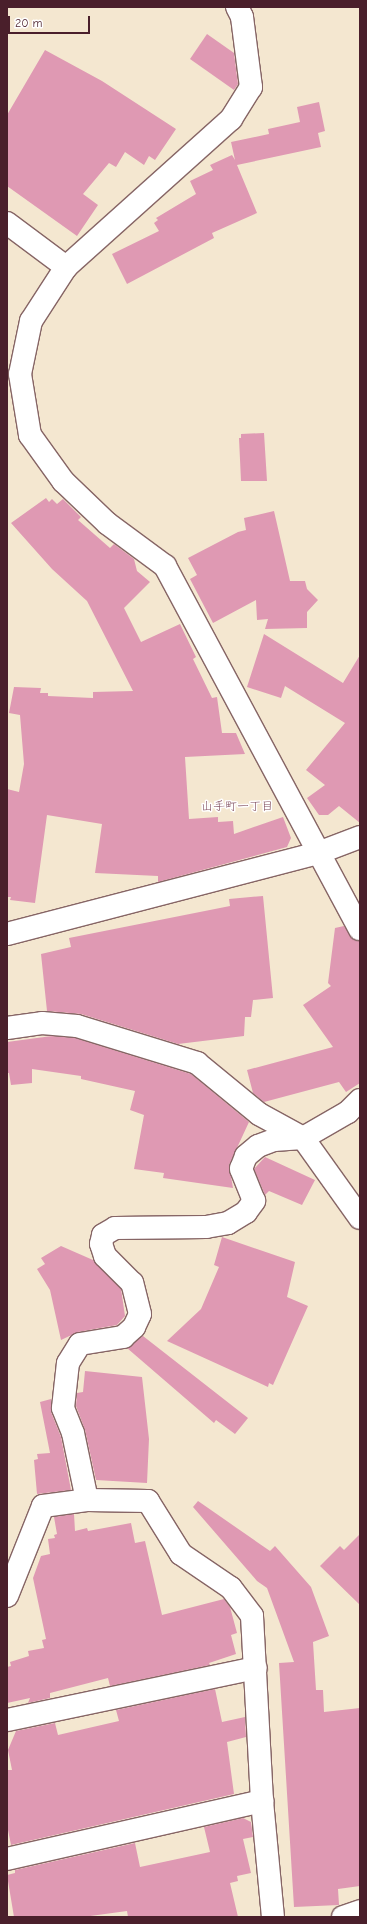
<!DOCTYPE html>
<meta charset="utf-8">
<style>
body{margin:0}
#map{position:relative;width:367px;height:1924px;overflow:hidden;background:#f4e7d0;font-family:"Comic Neue","Klee One",sans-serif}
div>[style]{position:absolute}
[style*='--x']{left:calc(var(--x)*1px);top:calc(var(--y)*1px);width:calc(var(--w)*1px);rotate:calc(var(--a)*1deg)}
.building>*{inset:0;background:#df99b3}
.roads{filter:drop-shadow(1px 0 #866565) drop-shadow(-1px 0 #866565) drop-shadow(0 1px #866565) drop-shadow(0 -1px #866565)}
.minor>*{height:22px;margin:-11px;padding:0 11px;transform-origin:11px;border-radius:11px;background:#fff}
span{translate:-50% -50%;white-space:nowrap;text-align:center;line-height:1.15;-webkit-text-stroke:3px #fff;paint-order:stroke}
.neighbourhood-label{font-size:12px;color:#7e4a5b}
.frame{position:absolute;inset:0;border:8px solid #4a1f2b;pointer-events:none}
.scale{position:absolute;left:8px;top:16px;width:82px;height:18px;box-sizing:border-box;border:2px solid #4a1f2b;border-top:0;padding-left:5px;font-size:12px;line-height:14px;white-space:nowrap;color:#4a1f2b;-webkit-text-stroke:3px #fff;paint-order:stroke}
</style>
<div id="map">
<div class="building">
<div style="clip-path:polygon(207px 34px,234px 53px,238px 84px,234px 90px,190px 59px)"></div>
<div style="clip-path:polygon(45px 50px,102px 81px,176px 129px,155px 160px,149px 156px,144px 165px,125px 152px,116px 167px,109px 163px,83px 194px,98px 205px,77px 236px,7px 186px,7px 115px)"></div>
<div style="clip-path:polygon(319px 102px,325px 131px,318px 133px,321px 147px,237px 165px,257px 213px,212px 233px,214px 238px,127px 284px,112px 254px,159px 231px,154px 223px,158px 220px,156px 218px,196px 194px,190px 181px,213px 170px,210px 165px,232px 155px,235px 160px,231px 142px,269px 134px,268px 129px,300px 122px,297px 107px)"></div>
<div style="clip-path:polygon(264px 433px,267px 481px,241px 481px,239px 438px,241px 438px,241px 434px)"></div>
<div style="clip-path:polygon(46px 498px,49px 502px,52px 499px,57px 504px,63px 499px,81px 517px,78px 520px,110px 548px,114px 544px,134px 559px,137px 571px,150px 582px,124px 608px,141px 642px,180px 624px,196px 657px,193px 659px,212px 698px,217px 697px,222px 733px,236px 733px,245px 754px,185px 757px,189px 819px,218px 817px,218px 822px,233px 821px,234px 834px,283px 817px,291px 838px,287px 847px,158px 882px,158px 876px,95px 873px,102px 824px,47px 815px,35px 903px,10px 900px,11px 897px,7px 897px,7px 789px,19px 792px,24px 764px,20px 715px,9px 713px,14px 687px,41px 688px,40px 693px,48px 693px,48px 696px,93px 698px,93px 692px,133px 691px,87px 601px,52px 569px,11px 523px)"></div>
<div style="clip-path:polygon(274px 511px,290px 581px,305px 581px,307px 589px,318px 600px,307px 612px,307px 628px,265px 629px,268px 619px,257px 620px,256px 600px,213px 623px,190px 579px,197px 575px,188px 558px,238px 532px,246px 530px,244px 518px)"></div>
<div style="clip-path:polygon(264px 634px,343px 683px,360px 655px,360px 823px,339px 806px,328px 815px,319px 815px,307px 798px,325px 785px,306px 770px,345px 723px,285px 686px,281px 698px,247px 687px)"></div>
<div style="clip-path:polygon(263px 896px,273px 998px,253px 1000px,251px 1017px,245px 1017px,244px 1036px,178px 1044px,81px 1014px,47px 1011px,41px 954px,71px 947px,69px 938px,230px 906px,229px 899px)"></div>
<div style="clip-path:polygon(344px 926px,353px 939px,360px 941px,360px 1083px,346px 1092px,339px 1082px,264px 1102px,253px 1093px,247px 1070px,333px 1047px,303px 1005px,331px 986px,328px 983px,335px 928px)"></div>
<div style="clip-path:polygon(52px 1036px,75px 1038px,191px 1074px,249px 1122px,229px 1165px,233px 1188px,163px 1178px,164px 1173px,134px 1169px,144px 1115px,130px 1110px,135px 1091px,81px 1079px,81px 1076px,32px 1069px,32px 1083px,11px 1085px,9px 1073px,7px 1073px,7px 1042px)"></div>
<div style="clip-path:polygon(265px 1157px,315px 1180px,302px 1205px,269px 1191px,265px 1195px,254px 1169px)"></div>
<div style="clip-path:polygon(222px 1237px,295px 1262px,287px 1297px,308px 1306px,273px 1385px,269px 1383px,268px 1387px,167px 1341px,201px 1309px,219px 1267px,214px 1265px)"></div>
<div style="clip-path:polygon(61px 1246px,93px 1260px,121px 1289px,125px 1316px,117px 1325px,78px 1332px,61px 1340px,50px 1290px,37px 1269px,45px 1264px,41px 1258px)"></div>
<div style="clip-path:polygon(143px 1336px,248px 1418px,235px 1434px,216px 1420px,214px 1423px,127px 1348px)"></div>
<div style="clip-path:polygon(85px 1371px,142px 1377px,149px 1439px,147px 1483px,96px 1480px,85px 1430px,76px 1406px,77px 1393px,83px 1392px)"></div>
<div style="clip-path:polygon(51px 1399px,51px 1412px,61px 1437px,71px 1490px,37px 1494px,34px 1460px,38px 1459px,37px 1454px,50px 1453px,40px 1402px)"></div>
<div style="clip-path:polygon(198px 1501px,270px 1551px,275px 1546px,311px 1587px,329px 1636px,313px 1642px,316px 1690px,323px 1690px,324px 1712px,360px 1708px,360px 1886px,338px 1889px,339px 1905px,294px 1907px,279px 1663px,294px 1662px,267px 1588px,257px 1581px,193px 1507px)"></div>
<div style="clip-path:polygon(74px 1514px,75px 1531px,87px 1528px,88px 1531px,131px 1523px,135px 1543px,145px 1541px,162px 1615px,224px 1599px,230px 1607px,237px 1633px,231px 1635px,236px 1654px,209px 1663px,210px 1665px,110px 1686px,108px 1678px,50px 1693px,50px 1698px,28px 1703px,30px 1698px,7px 1703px,7px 1667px,11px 1666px,10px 1662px,29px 1656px,28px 1651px,44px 1648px,42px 1640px,46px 1639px,33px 1578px,41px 1556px,50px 1554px,48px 1539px,55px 1538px,54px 1535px,57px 1534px,54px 1517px)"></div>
<div style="clip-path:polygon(360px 1534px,360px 1605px,320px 1566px,340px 1546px,344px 1550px)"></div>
<div style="clip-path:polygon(215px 1689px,222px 1722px,245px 1717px,246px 1737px,227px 1742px,234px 1794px,11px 1845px,7px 1825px,7px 1770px,12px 1770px,8px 1750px,16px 1731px,55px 1723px,58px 1735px,119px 1721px,116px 1710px)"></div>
<div style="clip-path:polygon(243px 1818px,251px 1822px,253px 1837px,243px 1839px,251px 1873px,237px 1876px,238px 1881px,230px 1883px,238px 1917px,128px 1917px,127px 1911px,83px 1917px,14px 1917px,7px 1875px,15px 1873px,15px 1870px,135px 1843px,140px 1867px,210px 1852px,204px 1827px)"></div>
</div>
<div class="roads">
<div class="minor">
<div style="--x:237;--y:7;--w:11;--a:63"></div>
<div style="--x:242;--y:17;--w:71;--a:82.7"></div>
<div style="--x:251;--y:87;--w:38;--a:122"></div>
<div style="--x:231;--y:119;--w:222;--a:138.1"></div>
<div style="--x:66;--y:267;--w:64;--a:122.9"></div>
<div style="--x:31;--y:321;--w:54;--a:101.7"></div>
<div style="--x:20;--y:374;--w:62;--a:80.7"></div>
<div style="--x:30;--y:435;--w:57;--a:54.3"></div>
<div style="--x:63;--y:481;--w:62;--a:43.7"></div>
<div style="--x:108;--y:524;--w:71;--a:36.4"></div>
<div style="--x:165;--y:566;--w:412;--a:61.8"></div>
<div style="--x:7;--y:223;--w:74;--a:36.7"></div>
<div style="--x:7;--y:934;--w:321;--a:-14.6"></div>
<div style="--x:318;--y:853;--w:45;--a:-20.9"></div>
<div style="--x:7;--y:1028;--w:35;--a:-8"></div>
<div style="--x:42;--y:1023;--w:35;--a:5"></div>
<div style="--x:77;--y:1026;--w:126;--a:17.1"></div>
<div style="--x:197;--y:1063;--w:80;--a:39.4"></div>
<div style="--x:259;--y:1114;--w:50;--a:28.6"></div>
<div style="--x:303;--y:1138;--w:98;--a:54.5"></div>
<div style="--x:87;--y:1500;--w:68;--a:-101.8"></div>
<div style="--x:73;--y:1433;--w:27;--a:-112"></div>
<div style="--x:63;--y:1408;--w:45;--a:-83.7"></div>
<div style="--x:68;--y:1363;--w:22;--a:-58"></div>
<div style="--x:80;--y:1344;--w:44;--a:-9.2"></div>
<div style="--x:123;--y:1337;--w:15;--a:-42"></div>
<div style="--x:134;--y:1327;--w:14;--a:-65"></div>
<div style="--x:140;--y:1314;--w:32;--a:-104"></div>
<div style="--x:132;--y:1283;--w:38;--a:-135"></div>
<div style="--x:105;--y:1256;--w:13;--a:-108"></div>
<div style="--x:101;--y:1244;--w:9;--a:-77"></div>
<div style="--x:103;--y:1235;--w:14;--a:-30"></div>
<div style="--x:115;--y:1228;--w:91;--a:-0.6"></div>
<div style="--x:206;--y:1227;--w:22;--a:-10"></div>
<div style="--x:228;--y:1223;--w:21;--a:-31"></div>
<div style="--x:246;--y:1212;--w:14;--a:-54"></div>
<div style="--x:254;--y:1201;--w:35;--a:-112"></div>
<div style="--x:241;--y:1169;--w:14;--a:-69"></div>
<div style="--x:246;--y:1156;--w:16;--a:-40"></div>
<div style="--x:258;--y:1146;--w:17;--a:-21"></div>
<div style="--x:274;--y:1140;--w:29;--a:-4"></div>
<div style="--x:303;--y:1138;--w:52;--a:-30"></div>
<div style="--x:348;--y:1112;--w:17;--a:-45"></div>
<div style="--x:7;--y:1596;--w:97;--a:-68.2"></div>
<div style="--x:43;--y:1506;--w:44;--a:-7.8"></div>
<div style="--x:87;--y:1500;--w:61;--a:0.9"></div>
<div style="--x:148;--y:1501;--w:62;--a:58.1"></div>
<div style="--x:181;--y:1554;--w:60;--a:34.2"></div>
<div style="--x:231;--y:1588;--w:35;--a:53"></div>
<div style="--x:252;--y:1616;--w:185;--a:86.9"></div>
<div style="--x:262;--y:1801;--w:117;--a:84.6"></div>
<div style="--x:7;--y:1720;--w:254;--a:-11.8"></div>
<div style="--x:7;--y:1859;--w:262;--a:-12.8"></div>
<div style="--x:343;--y:1917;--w:18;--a:-19"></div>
</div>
</div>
<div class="neighbourhood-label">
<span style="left:237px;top:807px">山手町一丁目</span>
</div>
<div class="frame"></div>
<div class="scale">20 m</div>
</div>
